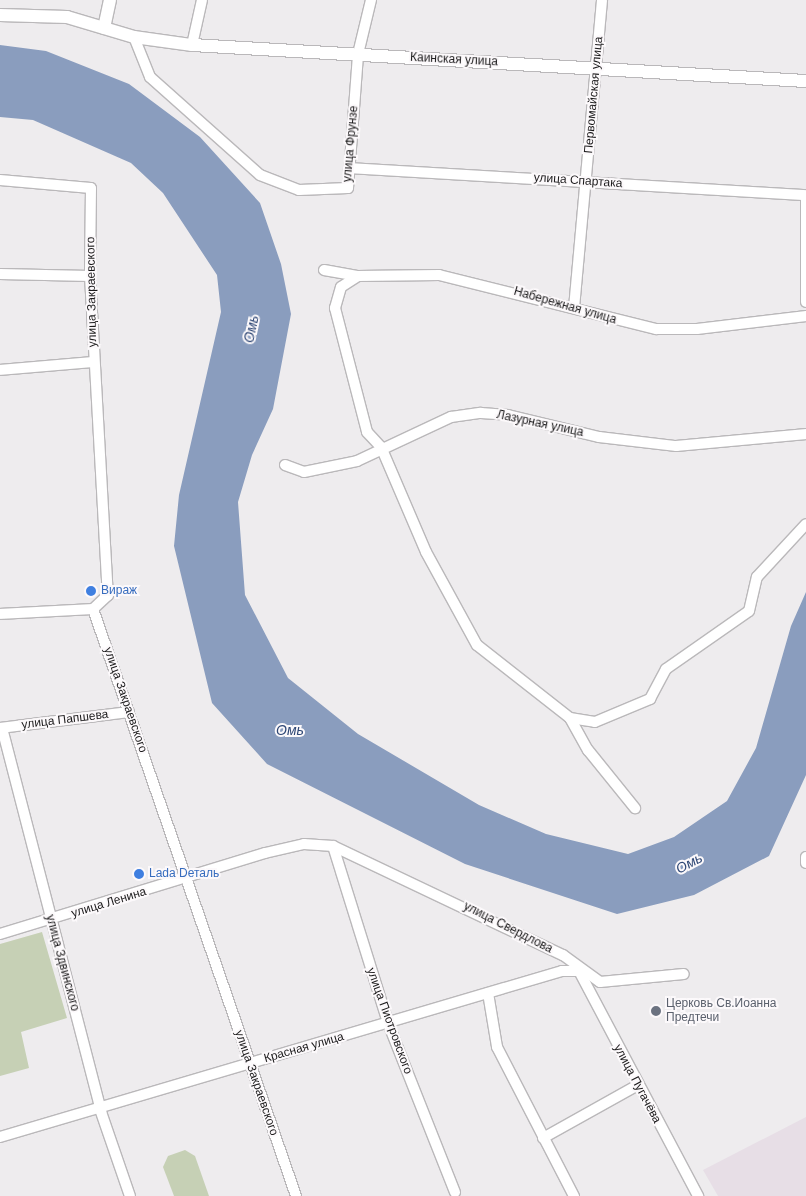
<!DOCTYPE html>
<meta charset="utf-8">
<style>
body{margin:0}
#map{position:relative;width:806px;height:1196px;overflow:hidden;background:#eeecee;font-family:Arial,sans-serif}
div>[style]{position:absolute}
[style*='--x']{left:calc(var(--x)*1px);top:calc(var(--y)*1px);width:calc(var(--w)*1px);rotate:calc(var(--a)*1deg)}
.built>*{inset:0;background:#e7dee6}
.green>*{inset:0;background:#c6d0b5}
.water>*{inset:0;background:#8a9dbe}
.roads{filter:drop-shadow(1px 0 #bab8ba) drop-shadow(-1px 0 #bab8ba) drop-shadow(0 1px #bab8ba) drop-shadow(0 -1px #bab8ba)}
.minor>*{height:10px;margin:-5px;padding:0 5px;transform-origin:5px;border-radius:5px;background:#fff}
.major>*{height:12px;margin:-6px;padding:0 6px;transform-origin:6px;border-radius:6px;background:#fff}
.dots>*{width:14px;height:14px;translate:-50% -50%;box-sizing:border-box;border:2px solid #fcf9fb;border-radius:50%}
span{translate:-50% -50%;white-space:nowrap;text-align:center;line-height:1.15;-webkit-text-stroke:4px #fcf9fb;paint-order:stroke}
.street-label{font-size:12px;color:#1b1a1b}
.shop-label{font-size:12px;color:#366cbe}
.left{translate:0 -50%;text-align:left}
.worship-label{font-size:12px;color:#5b616d}
.water-label{font-size:14px;color:#2e4775;font-style:italic}
</style>
<div id="map">
<div class="built">
<div style="clip-path:polygon(806px 1117px,806px 1196px,718px 1196px,703px 1170px)"></div>
</div>
<div class="green">
<div style="clip-path:polygon(42px 932px,67px 1018px,21px 1032px,29px 1068px,0 1076px,0 944px)"></div>
<div style="clip-path:polygon(185px 1150px,195px 1156px,209px 1196px,174px 1196px,163px 1167px,168px 1156px)"></div>
</div>
<div class="water">
<div style="clip-path:polygon(0 45px,46px 51px,129px 84px,200px 137px,260px 203px,281px 264px,291px 314px,273px 409px,252px 455px,238px 502px,245px 595px,288px 678px,358px 734px,479px 805px,546px 834px,628px 854px,674px 837px,727px 801px,756px 748px,791px 626px,806px 592px,806px 775px,769px 856px,694px 895px,617px 914px,465px 864px,267px 764px,212px 703px,174px 546px,179px 495px,221px 312px,217px 275px,163px 193px,131px 163px,33px 120px,0 117px)"></div>
</div>
<div class="roads">
<div class="minor">
<div style="--x:134;--y:37;--w:43;--a:68.2"></div>
<div style="--x:150;--y:77;--w:147;--a:41.7"></div>
<div style="--x:260;--y:175;--w:42;--a:21"></div>
<div style="--x:299;--y:190;--w:49;--a:-2.3"></div>
<div style="--x:348;--y:188;--w:134;--a:-85.7"></div>
<div style="--x:358;--y:54;--w:56;--a:-76.5"></div>
<div style="--x:192;--y:45;--w:46;--a:-77.5"></div>
<div style="--x:349;--y:168;--w:458;--a:3.4"></div>
<div style="--x:0;--y:180;--w:91;--a:5"></div>
<div style="--x:91;--y:188;--w:88;--a:90.7"></div>
<div style="--x:90;--y:276;--w:320;--a:86.8"></div>
<div style="--x:108;--y:595;--w:21;--a:137"></div>
<div style="--x:806;--y:197;--w:105;--a:90"></div>
<div style="--x:324;--y:270;--w:35;--a:10"></div>
<div style="--x:358;--y:276;--w:81;--a:-0.7"></div>
<div style="--x:439;--y:275;--w:224;--a:14"></div>
<div style="--x:656;--y:329;--w:41;--a:0"></div>
<div style="--x:697;--y:329;--w:110;--a:-6.8"></div>
<div style="--x:0;--y:274;--w:90;--a:1.3"></div>
<div style="--x:358;--y:276;--w:20;--a:147"></div>
<div style="--x:341;--y:287;--w:22;--a:106"></div>
<div style="--x:335;--y:308;--w:128;--a:75.5"></div>
<div style="--x:367;--y:432;--w:21;--a:47"></div>
<div style="--x:381;--y:447;--w:114;--a:66.8"></div>
<div style="--x:426;--y:552;--w:106;--a:61.3"></div>
<div style="--x:477;--y:645;--w:118;--a:38.1"></div>
<div style="--x:570;--y:718;--w:25;--a:9"></div>
<div style="--x:595;--y:722;--w:60;--a:-22.7"></div>
<div style="--x:650;--y:699;--w:34;--a:-62"></div>
<div style="--x:666;--y:669;--w:101;--a:-34.9"></div>
<div style="--x:749;--y:611;--w:35;--a:-77"></div>
<div style="--x:757;--y:577;--w:72;--a:-47.2"></div>
<div style="--x:574;--y:308;--w:309;--a:-84.8"></div>
<div style="--x:0;--y:370;--w:94;--a:-4.9"></div>
<div style="--x:285;--y:465;--w:20;--a:20"></div>
<div style="--x:304;--y:472;--w:54;--a:-11.7"></div>
<div style="--x:357;--y:461;--w:104;--a:-25.1"></div>
<div style="--x:451;--y:417;--w:30;--a:-8"></div>
<div style="--x:481;--y:413;--w:27;--a:4"></div>
<div style="--x:508;--y:415;--w:94;--a:13.6"></div>
<div style="--x:599;--y:437;--w:78;--a:6.7"></div>
<div style="--x:676;--y:446;--w:131;--a:-5.3"></div>
<div style="--x:93;--y:609;--w:621;--a:70.92"></div>
<div style="--x:0;--y:614;--w:93;--a:-3.1"></div>
<div style="--x:570;--y:718;--w:37;--a:61"></div>
<div style="--x:588;--y:750;--w:75;--a:51"></div>
<div style="--x:0;--y:728;--w:130;--a:-7.1"></div>
<div style="--x:2;--y:728;--w:397;--a:75.5"></div>
<div style="--x:101;--y:1112;--w:89;--a:71"></div>
<div style="--x:333;--y:846;--w:185;--a:72.7"></div>
<div style="--x:388;--y:1023;--w:182;--a:68.4"></div>
<div style="--x:806;--y:857;--w:6;--a:90"></div>
<div style="--x:0;--y:934;--w:277;--a:-17"></div>
<div style="--x:265;--y:853;--w:40;--a:-13"></div>
<div style="--x:304;--y:844;--w:29;--a:4"></div>
<div style="--x:333;--y:846;--w:255;--a:25.4"></div>
<div style="--x:563;--y:955;--w:46;--a:36.1"></div>
<div style="--x:600;--y:982;--w:84;--a:-5.4"></div>
<div style="--x:488;--y:993;--w:55;--a:80.5"></div>
<div style="--x:497;--y:1047;--w:168;--a:62.7"></div>
<div style="--x:0;--y:1137;--w:586;--a:-16.46"></div>
<div style="--x:562;--y:971;--w:17;--a:0"></div>
<div style="--x:579;--y:971;--w:255;--a:62.1"></div>
<div style="--x:543;--y:1138;--w:109;--a:-29.2"></div>
</div>
<div class="major">
<div style="--x:0;--y:15;--w:67;--a:1.7"></div>
<div style="--x:67;--y:17;--w:70;--a:16.6"></div>
<div style="--x:134;--y:37;--w:59;--a:7.9"></div>
<div style="--x:192;--y:45;--w:615;--a:3.36"></div>
<div style="--x:104;--y:28;--w:29;--a:-78"></div>
</div>
</div>
<div class="dots">
<div style="left:91px;top:591px;background:#3f7fe0"></div>
<div style="left:139px;top:874px;background:#3f7fe0"></div>
<div style="left:656px;top:1011px;background:#6b7280"></div>
</div>
<div class="street-label">
<span style="left:454px;top:60px;rotate:3deg">Каинская улица</span>
<span style="left:594px;top:95px;rotate:-85deg">Первомайская улица</span>
<span style="left:351px;top:144px;rotate:-85deg">улица Фрунзе</span>
<span style="left:578px;top:181px;rotate:4deg">улица Спартака</span>
<span style="left:92px;top:292px;rotate:-91deg">улица Закраевского</span>
<span style="left:565px;top:306px;rotate:16deg">Набережная улица</span>
<span style="left:540px;top:424px;rotate:12deg">Лазурная улица</span>
<span style="left:125px;top:700px;rotate:71deg">улица Закраевского</span>
<span style="left:65px;top:720px;rotate:-7deg">улица Папшева</span>
<span style="left:109px;top:903px;rotate:-17deg">улица Ленина</span>
<span style="left:508px;top:928px;rotate:27deg">улица Свердлова</span>
<span style="left:62px;top:963px;rotate:75deg">улица Здвинского</span>
<span style="left:389px;top:1021px;rotate:70deg">улица Пиотровского</span>
<span style="left:304px;top:1048px;rotate:-16deg">Красная улица</span>
<span style="left:256px;top:1083px;rotate:71deg">улица Закраевского</span>
<span style="left:637px;top:1084px;rotate:62deg">улица Пугачёва</span>
</div>
<div class="shop-label">
<span class="left" style="left:101px;top:591px">Вираж</span>
<span class="left" style="left:149px;top:874px">Lada Dеталь</span>
</div>
<div class="worship-label">
<span class="left" style="left:666px;top:1011px">Церковь Св.Иоанна<br>Предтечи</span>
</div>
<div class="water-label">
<span style="left:251px;top:329px;rotate:-78deg">Омь</span>
<span style="left:290px;top:730px">Омь</span>
<span style="left:689px;top:863px;rotate:-28deg">Омь</span>
</div>
</div>
